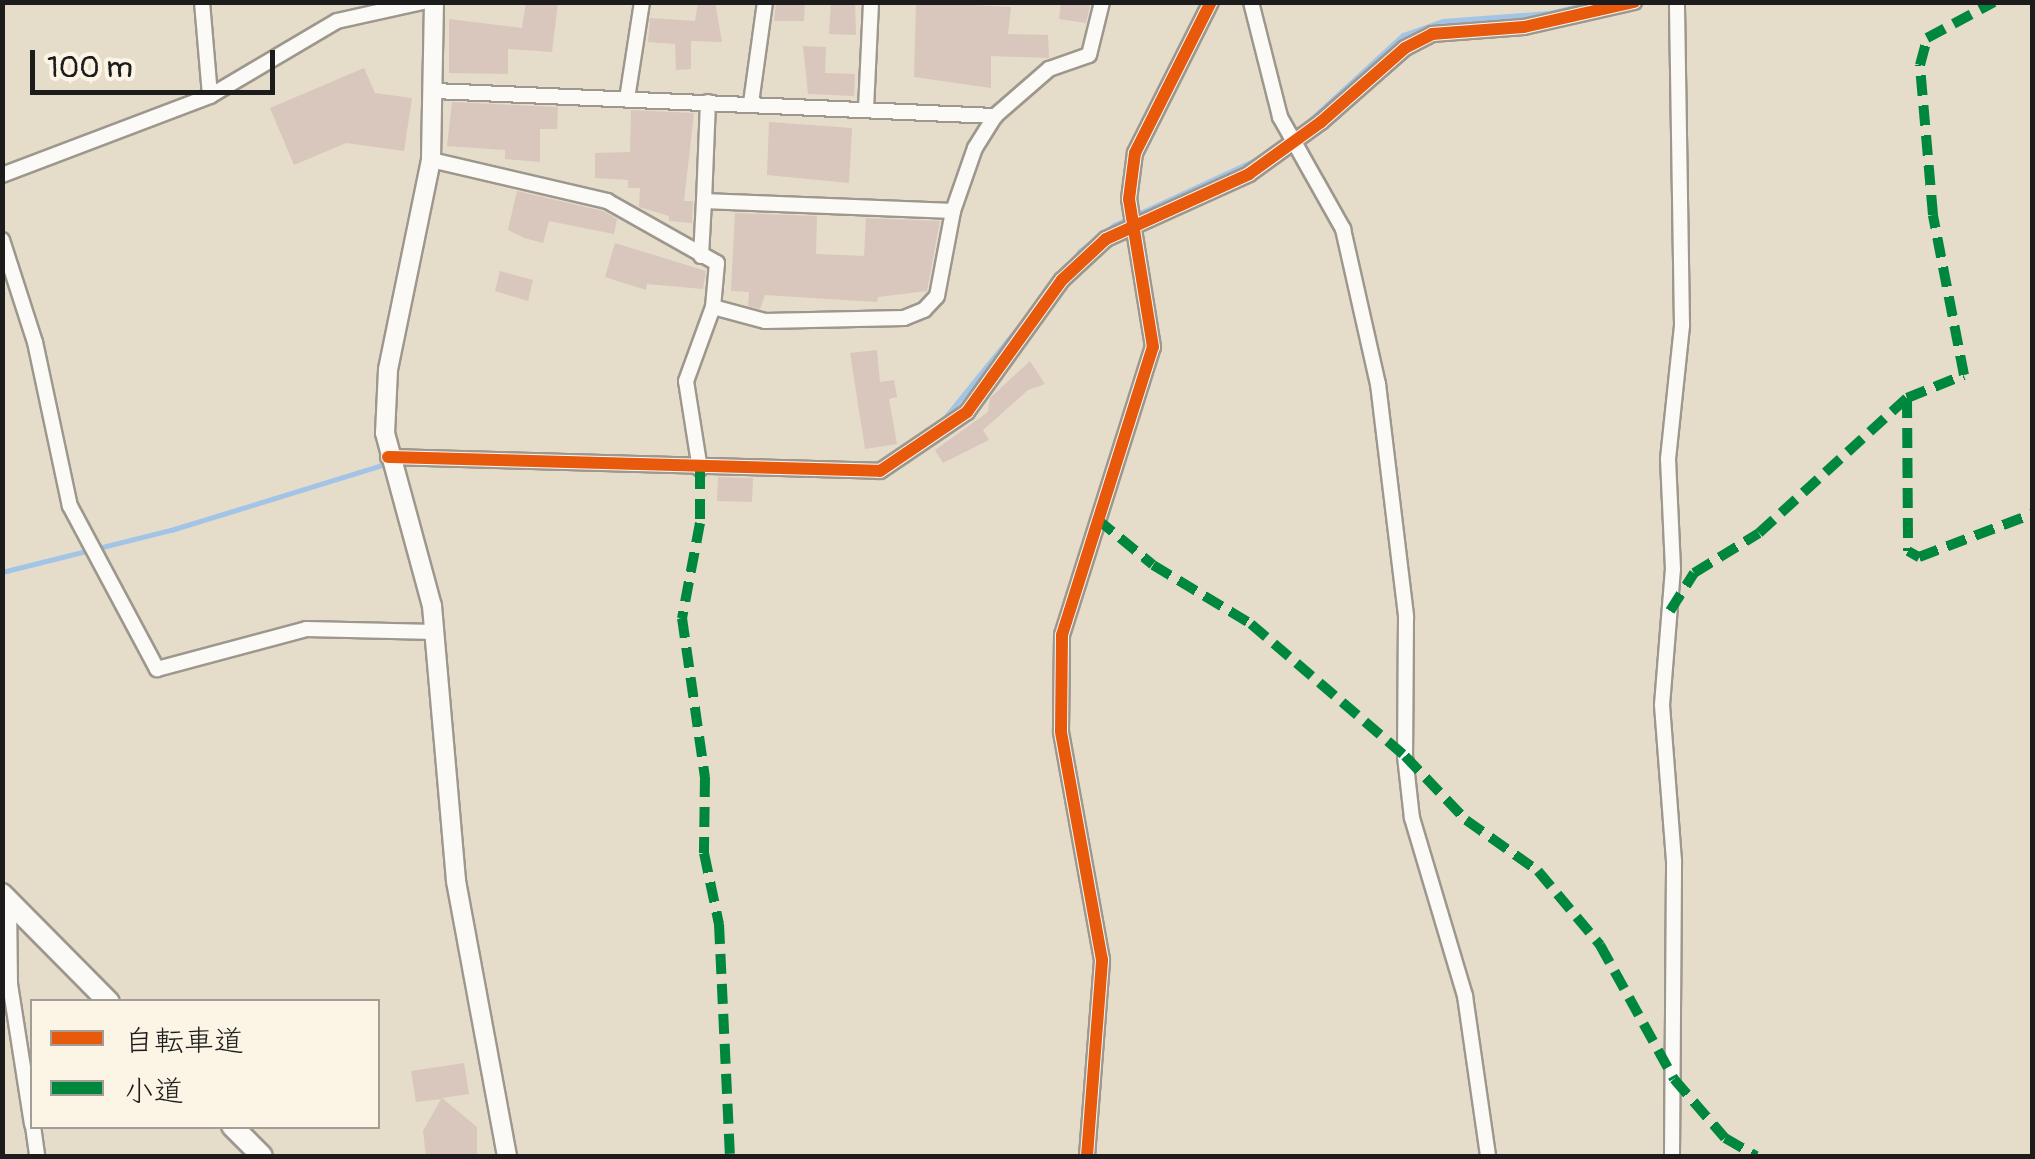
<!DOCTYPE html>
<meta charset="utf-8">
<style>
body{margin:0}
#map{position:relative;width:2035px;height:1159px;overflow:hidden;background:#e6dcca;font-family:Pangolin,"Klee One",sans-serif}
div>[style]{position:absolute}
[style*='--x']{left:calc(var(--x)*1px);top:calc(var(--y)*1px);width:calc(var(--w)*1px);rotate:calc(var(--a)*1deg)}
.stream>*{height:5px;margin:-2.5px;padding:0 2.5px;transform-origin:2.5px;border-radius:2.5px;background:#a1c4e7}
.building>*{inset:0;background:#d9c6bd}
.roads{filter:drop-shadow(2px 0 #9d978d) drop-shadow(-2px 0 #9d978d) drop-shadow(0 2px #9d978d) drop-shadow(0 -2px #9d978d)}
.minor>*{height:14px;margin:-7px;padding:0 7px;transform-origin:7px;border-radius:7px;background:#fbfaf7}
.tertiary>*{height:18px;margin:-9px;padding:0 9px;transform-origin:9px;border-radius:9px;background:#fbfaf7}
.secondary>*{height:20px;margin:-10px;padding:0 10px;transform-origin:10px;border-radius:10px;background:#fbfaf7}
.quiet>*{height:10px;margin-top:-5px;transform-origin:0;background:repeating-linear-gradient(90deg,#00873e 0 20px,transparent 0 30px)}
.cycleway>*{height:12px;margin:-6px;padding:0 6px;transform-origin:6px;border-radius:6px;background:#e8590c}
span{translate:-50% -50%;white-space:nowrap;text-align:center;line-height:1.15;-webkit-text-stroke:10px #fcf5e5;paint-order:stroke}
.frame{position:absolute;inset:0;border:5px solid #1c1c1c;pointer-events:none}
.legend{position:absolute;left:30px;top:999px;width:350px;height:130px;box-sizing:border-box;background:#fcf5e5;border:2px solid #a29e95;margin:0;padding:12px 18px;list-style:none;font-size:30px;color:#1c1c1c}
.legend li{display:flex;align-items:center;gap:20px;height:50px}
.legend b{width:50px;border:2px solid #a29e95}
.scale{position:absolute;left:30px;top:50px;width:245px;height:45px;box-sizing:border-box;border:5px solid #1c1c1c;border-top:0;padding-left:12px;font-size:30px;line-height:35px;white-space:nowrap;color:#1c1c1c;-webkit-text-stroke:8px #fcf5e5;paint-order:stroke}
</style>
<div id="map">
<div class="stream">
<div style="--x:1299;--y:130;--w:141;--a:-42.4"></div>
<div style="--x:1403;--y:35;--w:42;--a:-19.3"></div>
<div style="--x:1443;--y:21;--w:107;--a:-4.3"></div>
<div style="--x:1550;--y:13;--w:45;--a:-14"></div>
<div style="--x:943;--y:420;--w:218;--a:-51"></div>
<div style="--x:1080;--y:251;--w:43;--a:-37.4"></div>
<div style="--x:1114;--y:225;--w:163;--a:-24.7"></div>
<div style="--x:2;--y:572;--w:174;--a:-14"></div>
<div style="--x:171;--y:530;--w:228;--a:-17.1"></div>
</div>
<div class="building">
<div style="clip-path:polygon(526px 2px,558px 2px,552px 52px,508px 49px,508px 74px,449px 73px,449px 19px,522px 28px)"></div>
<div style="clip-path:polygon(698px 2px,715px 2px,722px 42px,691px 41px,691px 69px,676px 70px,675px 44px,648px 42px,650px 18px,695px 21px)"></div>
<div style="clip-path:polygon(776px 2px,805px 2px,804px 21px,774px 21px)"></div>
<div style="clip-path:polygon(831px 2px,855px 2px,856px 35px,829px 34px)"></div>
<div style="clip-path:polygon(916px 2px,1011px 7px,1008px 34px,1048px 35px,1049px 58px,991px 56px,991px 88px,914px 77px)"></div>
<div style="clip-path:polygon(1061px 2px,1090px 5px,1086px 23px,1059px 19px)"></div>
<div style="clip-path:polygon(803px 46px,826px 47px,825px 73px,855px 74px,854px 96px,808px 94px)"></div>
<div style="clip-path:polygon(364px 68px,375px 93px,412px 98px,404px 151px,346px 143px,294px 165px,270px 108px)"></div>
<div style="clip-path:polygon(452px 102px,558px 107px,557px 129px,540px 129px,540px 162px,505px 159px,505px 150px,447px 146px)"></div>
<div style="clip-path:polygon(631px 110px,694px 113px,684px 201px,693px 201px,692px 223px,669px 221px,669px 216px,639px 207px,640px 188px,628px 188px,628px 180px,595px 178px,595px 153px,630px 152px)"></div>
<div style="clip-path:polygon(769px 122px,852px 128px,849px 183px,767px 175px)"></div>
<div style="clip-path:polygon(517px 191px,603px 211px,617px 219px,614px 234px,549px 221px,543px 243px,524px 238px,508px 230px)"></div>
<div style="clip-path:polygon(735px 213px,817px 216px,816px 254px,864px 256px,866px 218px,940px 221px,927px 291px,878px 297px,877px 302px,765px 295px,760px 309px,748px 306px,749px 292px,731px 291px)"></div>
<div style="clip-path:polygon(615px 243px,706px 271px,703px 289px,647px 284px,646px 290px,605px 277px)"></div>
<div style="clip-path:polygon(500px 271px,533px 280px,528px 301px,495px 291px)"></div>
<div style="clip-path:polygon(877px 350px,880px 382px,894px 380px,897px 397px,889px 399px,897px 444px,865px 449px,850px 353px)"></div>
<div style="clip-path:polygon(1030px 361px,1045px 384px,1028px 390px,983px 430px,989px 440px,943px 463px,935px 450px,988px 412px,990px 398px)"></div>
<div style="clip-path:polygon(718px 477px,753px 478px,752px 502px,717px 501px)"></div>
<div style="clip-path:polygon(464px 1063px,469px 1094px,442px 1098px,477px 1127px,477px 1156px,426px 1156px,423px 1131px,441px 1099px,416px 1102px,411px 1071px)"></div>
</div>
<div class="roads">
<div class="minor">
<div style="--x:202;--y:2;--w:94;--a:85.1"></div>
<div style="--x:1251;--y:2;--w:119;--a:75.8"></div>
<div style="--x:1280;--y:117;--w:129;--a:60.6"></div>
<div style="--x:1343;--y:229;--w:159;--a:77.3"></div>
<div style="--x:1378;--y:384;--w:235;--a:83.1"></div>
<div style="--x:1406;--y:617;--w:139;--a:90.4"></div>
<div style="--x:1405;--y:756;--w:62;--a:83.6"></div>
<div style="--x:1412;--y:818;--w:186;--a:73.4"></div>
<div style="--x:1465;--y:996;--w:162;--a:81.8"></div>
<div style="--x:435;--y:91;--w:561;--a:2.56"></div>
<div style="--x:627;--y:99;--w:98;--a:-81.2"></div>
<div style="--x:708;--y:102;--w:99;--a:92.3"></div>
<div style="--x:704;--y:201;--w:249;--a:2.3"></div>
<div style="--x:751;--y:103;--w:102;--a:-82.1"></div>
<div style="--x:866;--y:109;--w:107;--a:-87.3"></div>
<div style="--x:431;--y:160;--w:181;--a:13.1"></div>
<div style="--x:607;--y:201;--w:126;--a:29.4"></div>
<div style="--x:717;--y:263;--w:44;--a:95.2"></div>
<div style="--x:713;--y:307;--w:79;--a:110"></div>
<div style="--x:686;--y:381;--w:89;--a:81"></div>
<div style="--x:2;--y:175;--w:222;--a:-20.8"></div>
<div style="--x:210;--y:96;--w:147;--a:-30.6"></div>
<div style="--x:337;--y:21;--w:88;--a:-12.5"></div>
<div style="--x:2;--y:240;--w:107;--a:72.1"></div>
<div style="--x:35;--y:342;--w:168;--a:78"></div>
<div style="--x:70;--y:506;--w:185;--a:61.9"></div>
<div style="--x:157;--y:669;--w:154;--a:-15"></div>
<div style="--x:306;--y:629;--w:129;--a:1.3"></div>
<div style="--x:701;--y:256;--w:55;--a:-86.9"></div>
<div style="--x:713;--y:307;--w:54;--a:15.1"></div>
<div style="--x:765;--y:321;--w:139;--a:-1.2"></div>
<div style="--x:904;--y:318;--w:22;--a:-22"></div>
<div style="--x:924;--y:310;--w:19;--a:-47"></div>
<div style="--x:937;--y:296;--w:86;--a:-79.3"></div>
<div style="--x:953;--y:211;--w:67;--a:-70.8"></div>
<div style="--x:975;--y:148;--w:38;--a:-58"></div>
<div style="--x:995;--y:116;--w:72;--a:-41"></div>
<div style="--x:1049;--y:69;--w:42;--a:-19.3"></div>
<div style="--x:1089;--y:55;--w:55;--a:-76.2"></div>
<div style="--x:388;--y:457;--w:492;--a:1.6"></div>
<div style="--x:880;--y:471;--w:105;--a:-34.1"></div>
<div style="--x:967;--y:412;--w:163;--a:-54.3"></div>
<div style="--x:1062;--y:280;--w:60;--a:-43"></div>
<div style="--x:1106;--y:239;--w:157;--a:-24.4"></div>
<div style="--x:1249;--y:174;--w:89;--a:-35.8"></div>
<div style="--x:1321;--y:122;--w:112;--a:-41.4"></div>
<div style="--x:1405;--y:48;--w:30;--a:-27"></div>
<div style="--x:1432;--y:34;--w:92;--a:-4.4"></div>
<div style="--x:1524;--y:27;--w:113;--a:-12.8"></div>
<div style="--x:9;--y:902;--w:82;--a:89.3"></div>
<div style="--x:10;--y:984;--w:142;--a:81.1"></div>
<div style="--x:33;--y:1126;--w:30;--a:82"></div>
<div style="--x:1087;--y:1156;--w:197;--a:-85.6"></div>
<div style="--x:1102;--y:960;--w:233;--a:-100.2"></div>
<div style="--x:1061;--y:731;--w:96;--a:-89.4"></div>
<div style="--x:1062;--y:635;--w:302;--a:-72.5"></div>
<div style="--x:1153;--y:347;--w:150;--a:-99.2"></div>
<div style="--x:1129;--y:199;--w:46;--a:-82.6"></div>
<div style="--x:1135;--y:153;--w:169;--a:-63.3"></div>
<div style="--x:1672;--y:1156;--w:295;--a:-89.6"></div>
<div style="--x:1674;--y:861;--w:156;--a:-94.4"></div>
<div style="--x:1662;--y:705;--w:136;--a:-85.4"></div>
<div style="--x:1673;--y:569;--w:110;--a:-92.6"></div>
<div style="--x:1668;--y:459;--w:135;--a:-84"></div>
<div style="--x:1682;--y:325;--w:323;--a:-90.9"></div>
</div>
<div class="tertiary">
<div style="--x:434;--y:2;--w:158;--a:91.1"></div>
<div style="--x:431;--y:160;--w:214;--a:101.6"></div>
<div style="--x:388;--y:370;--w:63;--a:92.7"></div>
<div style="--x:385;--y:433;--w:179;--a:74.8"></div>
<div style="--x:432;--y:606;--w:276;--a:85"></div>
<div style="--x:456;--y:881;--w:280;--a:79.5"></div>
</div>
<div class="secondary">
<div style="--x:2;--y:894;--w:152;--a:45.3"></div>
<div style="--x:232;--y:1126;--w:42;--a:45"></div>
</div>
</div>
<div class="quiet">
<div style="--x:1907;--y:398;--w:153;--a:89.6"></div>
<div style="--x:1908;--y:551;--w:13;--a:29"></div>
<div style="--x:1919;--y:557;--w:121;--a:-20.8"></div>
<div style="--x:700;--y:469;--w:54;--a:90"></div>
<div style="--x:700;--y:523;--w:97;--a:100.7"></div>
<div style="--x:682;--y:618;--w:161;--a:81.8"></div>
<div style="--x:705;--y:777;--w:76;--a:90.8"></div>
<div style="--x:704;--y:853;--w:73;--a:78.1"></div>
<div style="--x:719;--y:924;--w:232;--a:87.3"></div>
<div style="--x:1097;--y:519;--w:72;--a:39.4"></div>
<div style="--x:1153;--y:565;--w:114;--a:31"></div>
<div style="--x:1251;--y:624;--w:203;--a:40.6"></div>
<div style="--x:1405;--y:756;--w:88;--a:46.4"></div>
<div style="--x:1466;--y:820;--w:88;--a:35.3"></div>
<div style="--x:1538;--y:871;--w:97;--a:50"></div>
<div style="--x:1600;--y:945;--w:153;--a:61.1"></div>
<div style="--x:1674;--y:1079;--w:78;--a:49.2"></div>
<div style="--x:1725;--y:1138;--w:36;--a:30"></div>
<div style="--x:1670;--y:611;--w:45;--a:-57.7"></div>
<div style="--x:1694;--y:573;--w:76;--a:-31.6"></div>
<div style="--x:1759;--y:533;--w:200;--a:-42.4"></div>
<div style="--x:1907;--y:398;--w:61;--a:-22"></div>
<div style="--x:1964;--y:375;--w:163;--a:-101"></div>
<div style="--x:1933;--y:215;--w:151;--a:-95"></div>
<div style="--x:1920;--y:65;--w:28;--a:-75"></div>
<div style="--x:1927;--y:38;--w:76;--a:-28.2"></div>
</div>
<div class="cycleway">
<div style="--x:388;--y:457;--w:492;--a:1.6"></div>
<div style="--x:880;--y:471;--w:105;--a:-34.1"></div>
<div style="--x:967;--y:412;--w:163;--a:-54.3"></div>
<div style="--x:1062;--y:280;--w:60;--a:-43"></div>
<div style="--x:1106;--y:239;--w:157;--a:-24.4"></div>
<div style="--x:1249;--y:174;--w:89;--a:-35.8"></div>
<div style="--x:1321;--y:122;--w:112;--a:-41.4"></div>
<div style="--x:1405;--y:48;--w:30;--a:-27"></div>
<div style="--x:1432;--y:34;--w:92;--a:-4.4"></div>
<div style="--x:1524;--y:27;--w:113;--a:-12.8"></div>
<div style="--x:1087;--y:1156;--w:197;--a:-85.6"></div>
<div style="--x:1102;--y:960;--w:233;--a:-100.2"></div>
<div style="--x:1061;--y:731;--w:96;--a:-89.4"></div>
<div style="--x:1062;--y:635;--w:302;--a:-72.5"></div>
<div style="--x:1153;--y:347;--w:150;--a:-99.2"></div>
<div style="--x:1129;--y:199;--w:46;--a:-82.6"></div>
<div style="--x:1135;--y:153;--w:169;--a:-63.3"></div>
</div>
<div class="frame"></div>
<ul class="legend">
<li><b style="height:12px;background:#e8590c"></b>自転車道</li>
<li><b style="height:12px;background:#00873e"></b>小道</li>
</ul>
<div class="scale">100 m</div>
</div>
